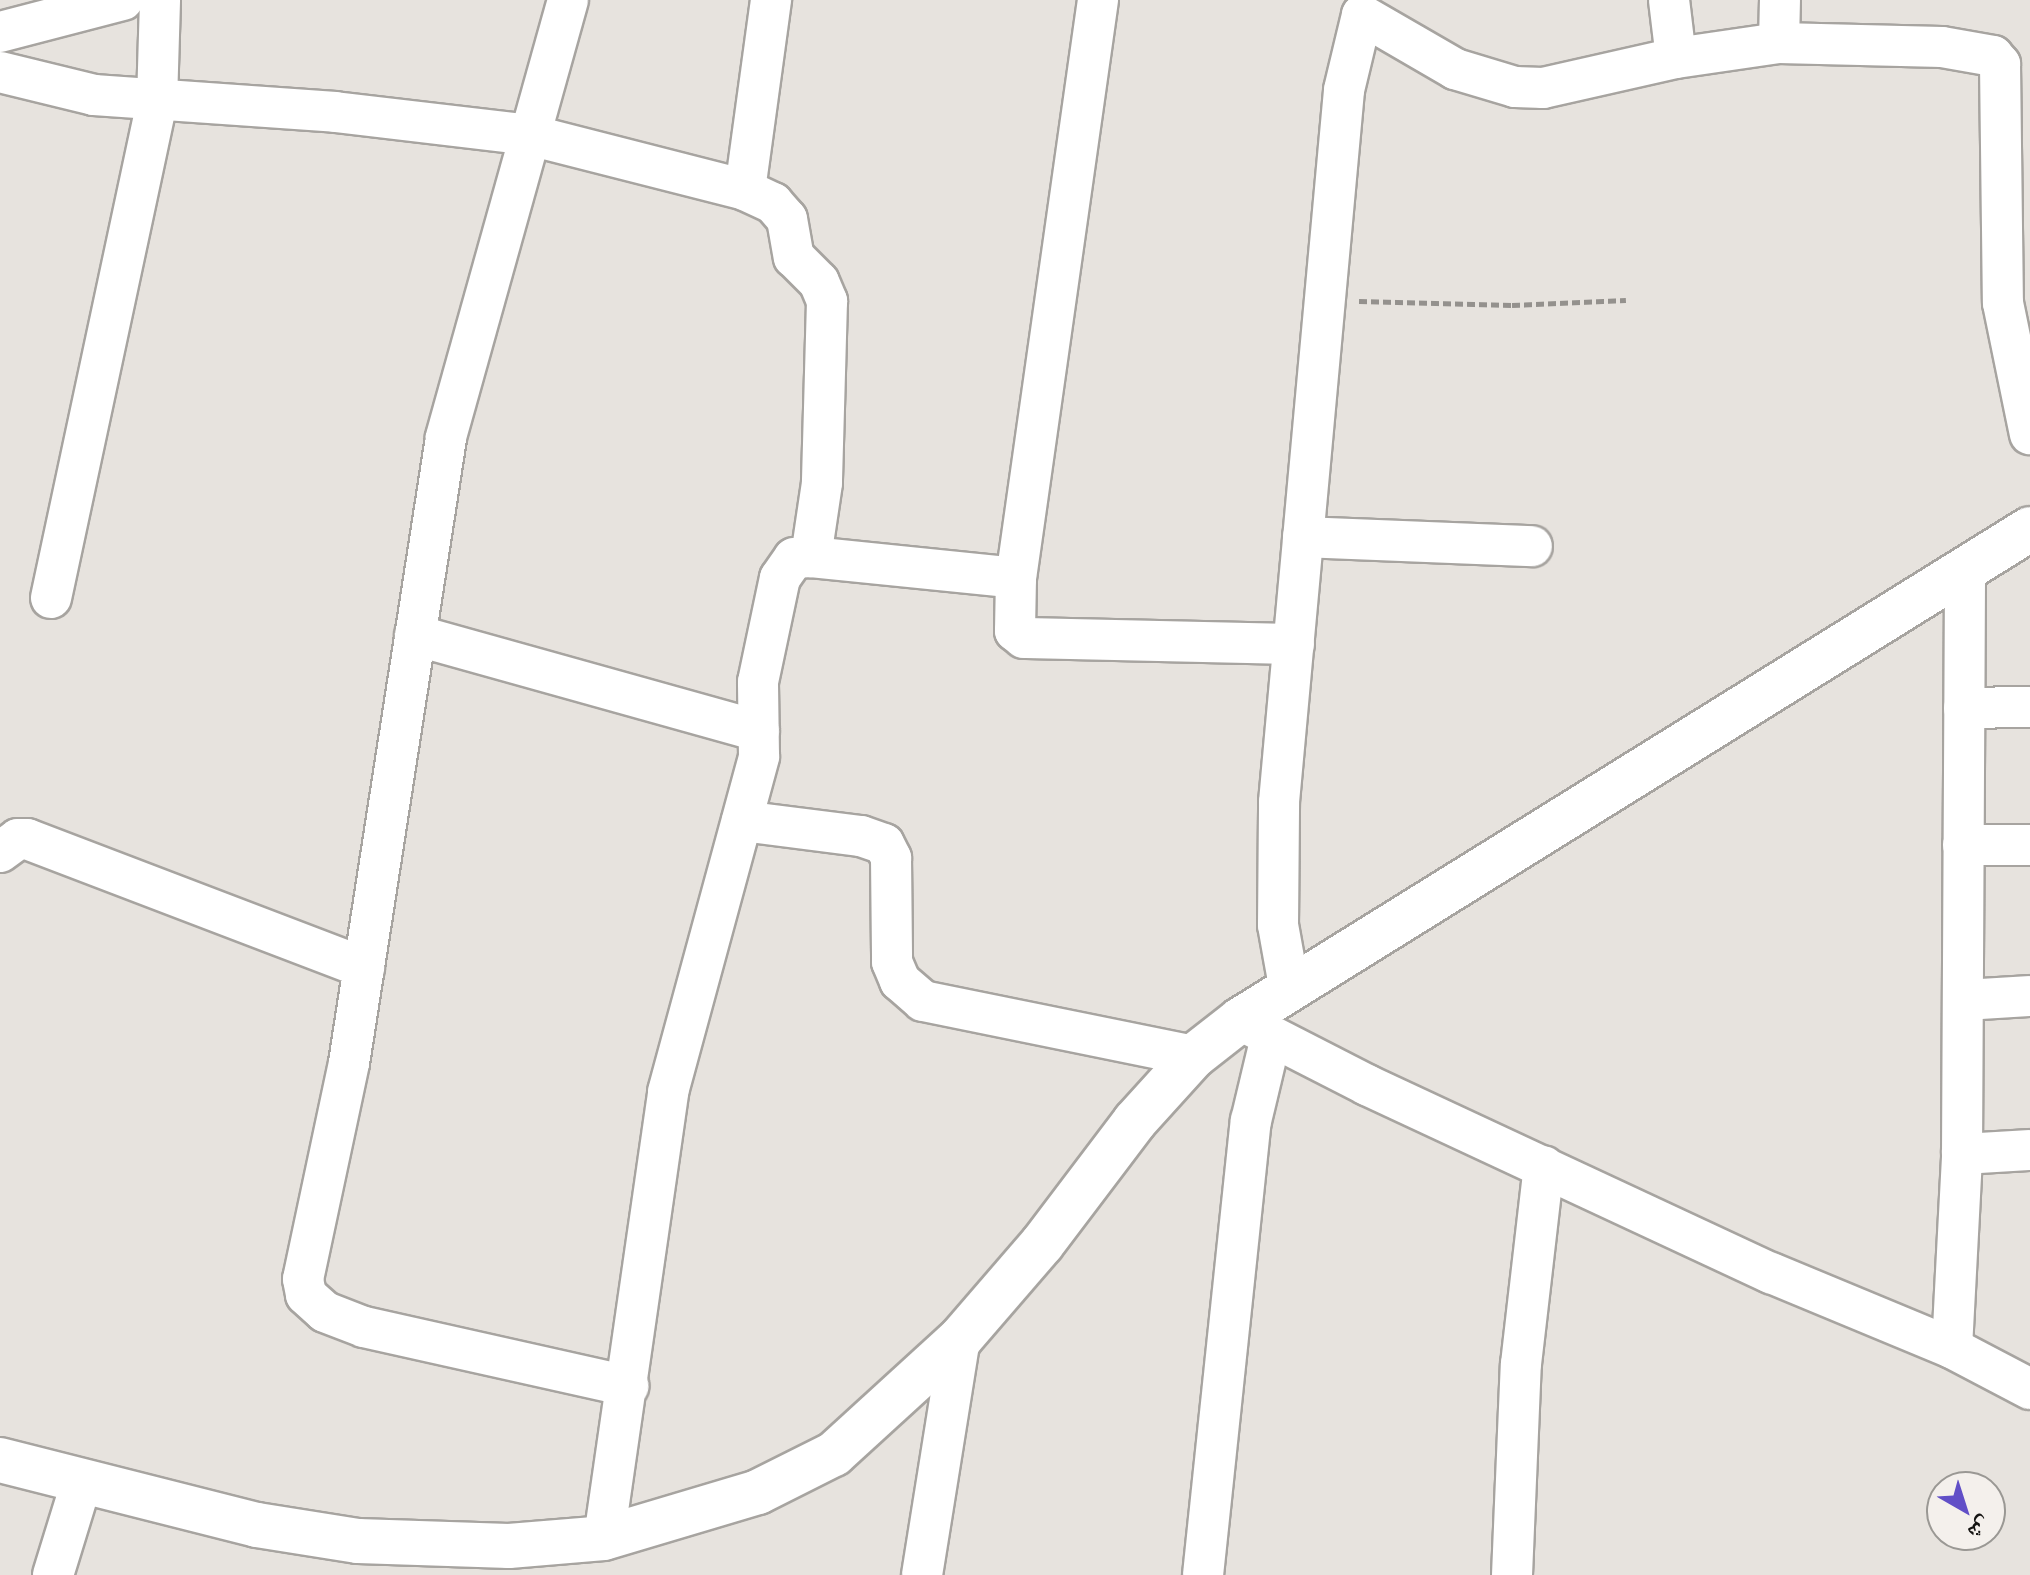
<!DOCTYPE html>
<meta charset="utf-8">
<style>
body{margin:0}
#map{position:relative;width:2030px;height:1575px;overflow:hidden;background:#e7e3de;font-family:Helvetica,"Noto Naskh Arabic",sans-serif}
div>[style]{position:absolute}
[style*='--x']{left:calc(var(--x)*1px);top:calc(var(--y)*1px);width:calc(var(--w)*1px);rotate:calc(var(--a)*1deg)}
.path>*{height:5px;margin-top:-2.5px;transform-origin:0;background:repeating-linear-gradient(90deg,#94918d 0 8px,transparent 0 12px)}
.roads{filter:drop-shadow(2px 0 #a7a4a0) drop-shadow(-2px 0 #a7a4a0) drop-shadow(0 2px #a7a4a0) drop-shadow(0 -2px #a7a4a0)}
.minor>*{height:40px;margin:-20px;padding:0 20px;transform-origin:20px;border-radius:20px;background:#fff}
.tertiary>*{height:44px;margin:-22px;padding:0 22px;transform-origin:22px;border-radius:22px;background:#fff}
span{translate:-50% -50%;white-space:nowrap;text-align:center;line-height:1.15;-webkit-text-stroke:6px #f4f0ec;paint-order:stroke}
.north{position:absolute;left:1926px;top:1471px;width:80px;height:80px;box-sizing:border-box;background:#f4f0ec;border:2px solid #9a9894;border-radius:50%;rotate:141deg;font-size:22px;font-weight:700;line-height:32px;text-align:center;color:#141311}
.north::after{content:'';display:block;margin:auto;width:28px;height:36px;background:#614fc7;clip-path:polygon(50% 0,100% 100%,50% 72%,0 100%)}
</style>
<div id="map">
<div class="path">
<div style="--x:1359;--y:301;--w:153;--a:1.5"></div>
<div style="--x:1512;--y:305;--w:114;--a:-2.5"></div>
</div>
<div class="roads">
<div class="minor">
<div style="--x:568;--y:0;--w:455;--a:105.6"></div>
<div style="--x:446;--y:438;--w:632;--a:98.82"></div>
<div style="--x:349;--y:1063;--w:221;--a:102"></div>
<div style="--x:303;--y:1279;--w:16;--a:79"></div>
<div style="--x:306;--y:1295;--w:25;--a:42"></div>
<div style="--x:325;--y:1312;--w:42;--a:21"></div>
<div style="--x:364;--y:1327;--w:271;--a:12.6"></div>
<div style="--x:1098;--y:0;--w:584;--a:98.07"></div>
<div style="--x:1016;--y:578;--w:53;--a:91.1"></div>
<div style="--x:1015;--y:631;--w:11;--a:38"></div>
<div style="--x:1024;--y:638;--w:270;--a:1.3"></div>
<div style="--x:1669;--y:0;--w:58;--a:83.1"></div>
<div style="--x:0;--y:32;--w:127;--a:-14.6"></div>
<div style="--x:1779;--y:43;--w:43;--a:-88.7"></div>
<div style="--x:0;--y:72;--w:97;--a:13.7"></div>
<div style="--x:94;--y:95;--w:242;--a:4"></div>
<div style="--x:335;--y:112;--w:196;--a:6.7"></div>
<div style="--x:530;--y:135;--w:222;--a:14.3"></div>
<div style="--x:745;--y:190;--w:31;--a:25"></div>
<div style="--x:773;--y:203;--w:21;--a:49"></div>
<div style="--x:787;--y:219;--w:39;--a:80"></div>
<div style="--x:794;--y:257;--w:35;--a:45"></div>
<div style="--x:819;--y:282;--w:21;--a:67"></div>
<div style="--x:827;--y:301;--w:182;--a:91.6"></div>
<div style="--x:822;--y:483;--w:75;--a:98.5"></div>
<div style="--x:745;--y:190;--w:192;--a:-82.2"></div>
<div style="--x:1303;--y:537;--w:229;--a:2.3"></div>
<div style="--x:51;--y:598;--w:507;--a:-77.94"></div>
<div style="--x:157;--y:102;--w:102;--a:-88.3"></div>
<div style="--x:415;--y:635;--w:357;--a:15.6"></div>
<div style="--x:1964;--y:708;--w:66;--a:-0.9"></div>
<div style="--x:742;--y:821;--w:120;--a:7.2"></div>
<div style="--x:861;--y:836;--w:24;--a:19"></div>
<div style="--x:884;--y:844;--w:16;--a:63"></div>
<div style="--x:891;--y:858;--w:104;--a:89.4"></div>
<div style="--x:892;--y:962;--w:21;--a:67"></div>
<div style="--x:900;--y:981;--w:30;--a:41"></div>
<div style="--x:923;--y:1001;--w:277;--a:11.5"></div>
<div style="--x:1963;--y:845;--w:67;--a:0"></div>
<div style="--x:0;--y:852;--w:22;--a:-36"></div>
<div style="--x:18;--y:839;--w:9;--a:0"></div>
<div style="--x:27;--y:839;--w:361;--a:20.9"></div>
<div style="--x:1289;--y:986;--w:62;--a:-100.2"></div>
<div style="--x:1278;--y:925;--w:123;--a:-89.5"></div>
<div style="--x:1279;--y:802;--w:715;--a:-84.78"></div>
<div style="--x:1344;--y:90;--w:77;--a:-76.5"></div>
<div style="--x:1362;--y:15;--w:108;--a:30.1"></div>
<div style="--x:1455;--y:69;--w:63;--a:16.7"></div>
<div style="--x:1515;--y:87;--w:28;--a:2"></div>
<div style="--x:1543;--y:88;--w:136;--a:-12.7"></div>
<div style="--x:1676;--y:58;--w:104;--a:-8.3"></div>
<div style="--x:1779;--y:43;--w:163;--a:1.4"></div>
<div style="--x:1942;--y:47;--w:52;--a:10"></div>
<div style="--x:1993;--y:56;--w:11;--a:49"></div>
<div style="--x:2000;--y:64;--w:239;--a:89.3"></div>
<div style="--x:2003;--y:303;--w:134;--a:78.4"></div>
<div style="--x:1964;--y:1000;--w:66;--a:-3.5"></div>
<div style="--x:1240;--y:1020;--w:143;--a:27.1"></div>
<div style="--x:1367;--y:1085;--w:446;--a:25"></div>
<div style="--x:1771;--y:1273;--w:196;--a:22.5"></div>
<div style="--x:1952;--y:1348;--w:88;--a:27.7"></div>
<div style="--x:1962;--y:1154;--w:68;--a:-3.4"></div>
<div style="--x:1952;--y:1348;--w:194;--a:-87"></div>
<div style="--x:1962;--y:1154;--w:582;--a:-89.7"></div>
<div style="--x:604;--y:1538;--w:451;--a:-81.8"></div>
<div style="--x:668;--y:1092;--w:348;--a:-74.8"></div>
<div style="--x:759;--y:756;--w:74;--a:-90.8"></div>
<div style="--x:758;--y:682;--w:106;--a:-78.1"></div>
<div style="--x:780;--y:578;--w:24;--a:-55"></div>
<div style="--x:794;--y:558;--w:17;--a:-3"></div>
<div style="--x:811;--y:557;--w:206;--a:5.8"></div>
<div style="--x:53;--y:1575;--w:98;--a:-72.9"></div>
<div style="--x:922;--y:1575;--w:239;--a:-80.9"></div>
<div style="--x:1203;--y:1575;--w:457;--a:-84"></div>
<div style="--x:1251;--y:1121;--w:86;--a:-76.6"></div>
<div style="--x:1512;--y:1575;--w:211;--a:-87.6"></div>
<div style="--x:1521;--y:1364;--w:199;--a:-83.4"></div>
</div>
<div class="tertiary">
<div style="--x:0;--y:1460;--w:265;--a:14.2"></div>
<div style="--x:257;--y:1525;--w:102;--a:9"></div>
<div style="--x:358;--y:1541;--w:151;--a:1.9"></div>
<div style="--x:509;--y:1546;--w:95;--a:-4.8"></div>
<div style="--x:604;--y:1538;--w:161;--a:-16.6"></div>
<div style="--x:758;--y:1492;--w:85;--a:-26.6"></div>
<div style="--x:834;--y:1454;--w:171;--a:-42.4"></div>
<div style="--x:960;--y:1339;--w:125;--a:-49.2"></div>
<div style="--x:1042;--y:1244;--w:154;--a:-52.9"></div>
<div style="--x:1135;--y:1121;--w:88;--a:-47.8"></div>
<div style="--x:1194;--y:1056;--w:58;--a:-38"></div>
<div style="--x:1240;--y:1020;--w:930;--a:-31.86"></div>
</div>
</div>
<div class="north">ش</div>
</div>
